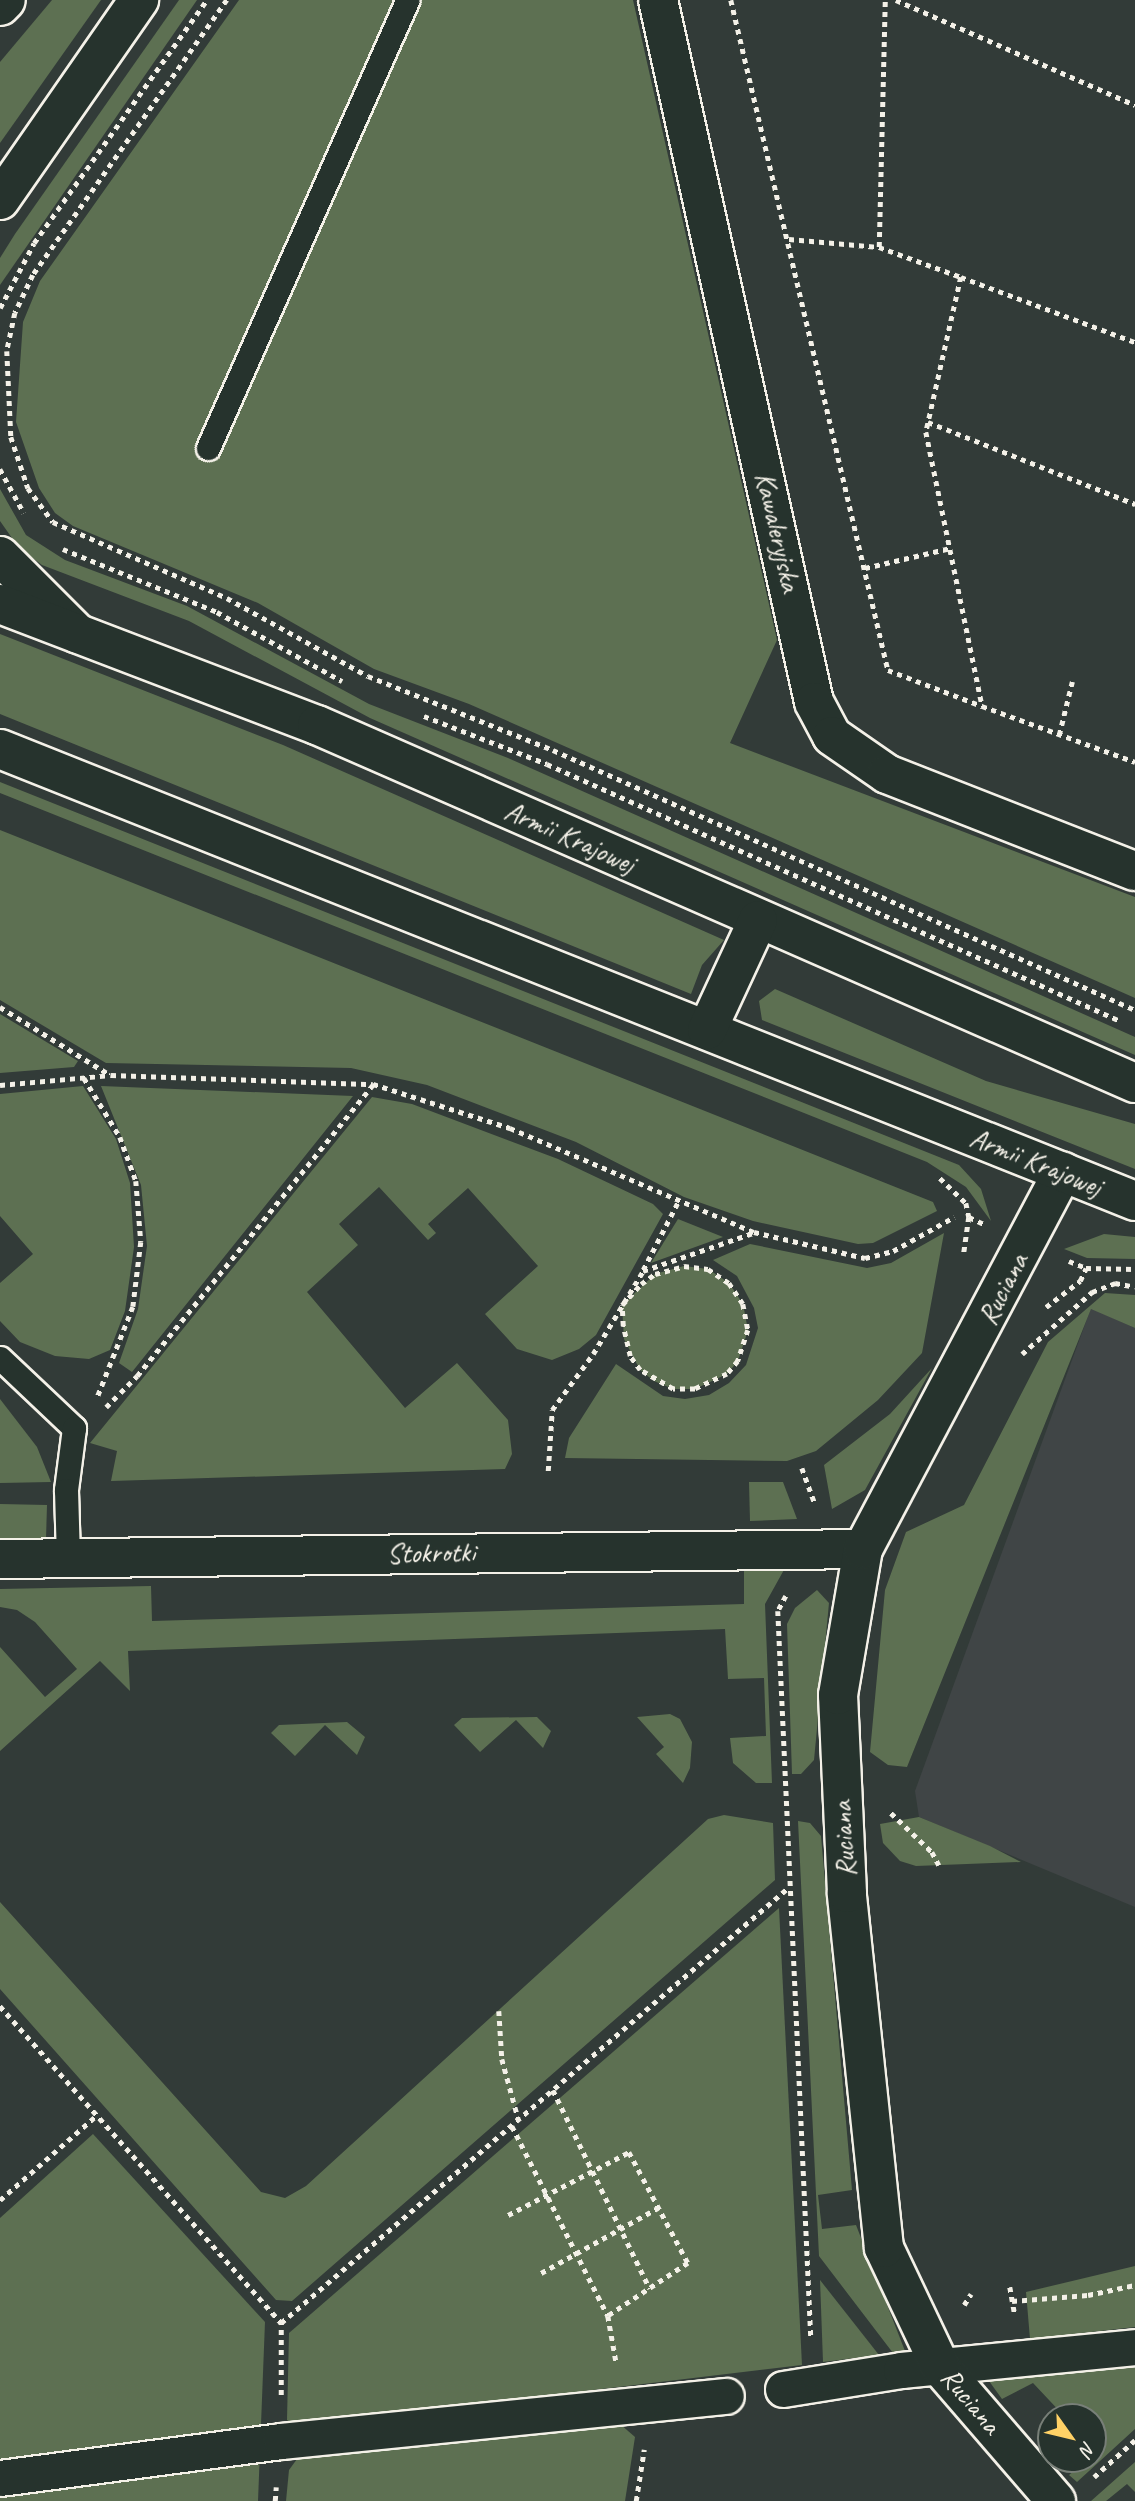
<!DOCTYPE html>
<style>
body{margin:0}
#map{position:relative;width:1135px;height:2501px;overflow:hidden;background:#323b38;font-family:Caveat,sans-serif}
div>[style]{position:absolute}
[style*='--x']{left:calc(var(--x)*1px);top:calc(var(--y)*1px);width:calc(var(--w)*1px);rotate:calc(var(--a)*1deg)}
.built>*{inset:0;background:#404546}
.green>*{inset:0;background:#5d7052}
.path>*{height:4.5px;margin-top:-2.25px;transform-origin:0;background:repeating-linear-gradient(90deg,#f4f1e8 0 5px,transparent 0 10px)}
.roads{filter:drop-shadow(2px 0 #f4f1e8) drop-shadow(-2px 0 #f4f1e8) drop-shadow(0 2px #f4f1e8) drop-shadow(0 -2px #f4f1e8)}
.service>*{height:23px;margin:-11.5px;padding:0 11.5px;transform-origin:11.5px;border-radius:11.5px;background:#26332d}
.pedestrian>*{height:35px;margin:-17.5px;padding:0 17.5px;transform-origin:17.5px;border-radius:17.5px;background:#26332d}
.minor>*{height:38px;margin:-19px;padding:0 19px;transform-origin:19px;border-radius:19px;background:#26332d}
.tertiary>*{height:38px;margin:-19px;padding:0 19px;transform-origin:19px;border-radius:19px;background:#26332d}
.primary>*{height:38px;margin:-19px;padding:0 19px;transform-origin:19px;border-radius:19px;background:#26332d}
span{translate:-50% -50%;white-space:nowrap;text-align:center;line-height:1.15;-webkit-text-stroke:5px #26332d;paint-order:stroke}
.street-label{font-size:28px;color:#f4f1e8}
.north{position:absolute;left:1037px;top:2403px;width:70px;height:70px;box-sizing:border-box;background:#26332d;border:2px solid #787f78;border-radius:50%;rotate:124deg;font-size:19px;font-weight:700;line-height:28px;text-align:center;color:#f4f1e8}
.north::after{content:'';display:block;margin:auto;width:24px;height:32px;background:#ffd166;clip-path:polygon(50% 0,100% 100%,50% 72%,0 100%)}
</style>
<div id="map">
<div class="built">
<div style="clip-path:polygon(1091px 1308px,1135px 1328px,1135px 1907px,919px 1817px,915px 1791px)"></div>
</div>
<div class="green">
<div style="clip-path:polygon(52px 0,101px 0,0 143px,0 62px)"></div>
<div style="clip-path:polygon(179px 0,197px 0,0 285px,0 258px,15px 234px)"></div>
<div style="clip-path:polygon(239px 0,633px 0,777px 640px,730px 743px,1135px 897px,1135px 998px,469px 704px,374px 669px,258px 603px,73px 526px,55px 513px,39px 488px,16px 422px,23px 322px,40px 281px)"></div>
<div style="clip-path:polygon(0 489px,26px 535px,65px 560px,187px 606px,369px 704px,508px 758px,1135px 1037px,1135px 1055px,370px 718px,189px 621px,42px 565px,19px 548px,0 521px)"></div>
<div style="clip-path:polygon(0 634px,283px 745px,724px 940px,702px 965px,691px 994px,0 714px)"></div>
<div style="clip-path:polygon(0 782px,959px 1165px,981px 1189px,991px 1221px,966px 1187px,927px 1162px,0 793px)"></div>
<div style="clip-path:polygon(0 830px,933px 1202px,937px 1211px,873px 1243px,858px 1244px,753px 1221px,684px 1197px,576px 1142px,427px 1085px,351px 1068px,106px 1063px,0 1000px)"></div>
<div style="clip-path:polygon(775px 989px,986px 1081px,1135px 1124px,1135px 1169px,762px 1020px,759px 1001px)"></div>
<div style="clip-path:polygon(0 1014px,78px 1061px,74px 1067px,0 1073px)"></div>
<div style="clip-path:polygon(83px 1086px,116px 1139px,130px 1183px,134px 1247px,125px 1311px,110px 1350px,89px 1359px,55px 1356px,20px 1342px,0 1321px,0 1283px,33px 1254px,0 1216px,0 1094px)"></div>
<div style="clip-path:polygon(101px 1086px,353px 1096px,132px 1372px,119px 1363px,138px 1309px,147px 1246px,141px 1185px)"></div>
<div style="clip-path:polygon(372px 1097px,412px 1104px,558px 1159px,653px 1204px,663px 1214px,596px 1335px,579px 1349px,552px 1360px,517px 1349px,485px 1314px,538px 1266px,468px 1188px,428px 1224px,436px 1233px,428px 1240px,379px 1187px,339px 1224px,358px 1245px,307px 1292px,405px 1408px,457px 1363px,508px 1420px,512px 1454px,505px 1469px,111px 1481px,117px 1451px,90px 1443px)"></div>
<div style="clip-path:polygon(678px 1219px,723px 1237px,651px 1263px)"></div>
<div style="clip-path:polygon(944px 1233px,922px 1353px,878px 1400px,816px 1451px,787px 1461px,565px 1458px,569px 1438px,616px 1364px,663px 1396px,685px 1399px,709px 1395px,729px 1383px,746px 1365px,758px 1328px,754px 1308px,737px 1276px,713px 1260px,750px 1244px,867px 1268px,891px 1263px)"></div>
<div style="clip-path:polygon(1104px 1234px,1135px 1237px,1135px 1259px,1087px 1258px,1064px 1249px)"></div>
<div style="clip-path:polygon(684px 1266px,708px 1269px,729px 1283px,743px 1304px,748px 1330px,738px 1361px,727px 1374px,695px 1389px,673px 1389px,654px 1381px,640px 1370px,624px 1339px,622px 1305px,655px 1274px)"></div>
<div style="clip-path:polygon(1105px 1293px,1135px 1295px,1135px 1328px,1091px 1309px,907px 1767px,888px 1765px,870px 1752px,885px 1590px,906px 1532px,964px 1505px,1048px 1342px)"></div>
<div style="clip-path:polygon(932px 1368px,865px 1490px,832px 1509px,824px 1465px,890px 1414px)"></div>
<div style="clip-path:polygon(0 1399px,37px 1447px,51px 1482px,0 1483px)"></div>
<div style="clip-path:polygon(749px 1482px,783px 1482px,797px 1519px,750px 1521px)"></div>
<div style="clip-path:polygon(0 1504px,47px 1505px,46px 1539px,0 1538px)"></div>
<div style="clip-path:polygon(785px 1568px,765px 1604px,772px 1783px,756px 1783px,733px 1763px,730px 1738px,766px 1736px,764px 1678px,728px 1679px,725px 1629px,128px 1651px,130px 1691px,100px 1661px,0 1751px,0 1647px,45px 1697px,77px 1669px,35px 1622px,17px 1610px,0 1607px,0 1589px,151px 1586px,152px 1621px,744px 1604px,744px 1569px)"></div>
<div style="clip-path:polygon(817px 1590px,829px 1603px,814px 1760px,801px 1774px,792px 1774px,787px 1624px,795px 1608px)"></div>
<div style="clip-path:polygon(670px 1714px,680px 1719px,692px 1742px,690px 1768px,683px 1783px,656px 1754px,664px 1747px,637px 1717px)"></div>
<div style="clip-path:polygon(537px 1717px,551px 1731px,543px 1748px,516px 1720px,480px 1752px,454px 1725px,462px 1718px)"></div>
<div style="clip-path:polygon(347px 1722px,365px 1737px,357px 1755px,325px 1725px,295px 1756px,271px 1733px,279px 1725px)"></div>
<div style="clip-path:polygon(724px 1815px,773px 1823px,775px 1880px,292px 2301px,276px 2300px,0 1989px,0 1902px,261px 2192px,285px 2198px,306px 2186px,708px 1819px)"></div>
<div style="clip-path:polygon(919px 1817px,990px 1846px,1021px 1862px,916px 1866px,900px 1861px,883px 1843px,880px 1824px)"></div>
<div style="clip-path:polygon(798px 1821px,810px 1823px,821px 1836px,852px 2190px,818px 2195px,822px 2229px,856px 2225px,905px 2351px,893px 2353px,819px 2256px)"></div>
<div style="clip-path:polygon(779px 1908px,802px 2365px,295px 2426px,287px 2420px,289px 2333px)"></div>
<div style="clip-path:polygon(93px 2134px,265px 2322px,258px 2501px,0 2501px,0 2218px)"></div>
<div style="clip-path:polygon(1135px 2266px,1135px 2327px,1030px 2339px,1026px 2292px)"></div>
<div style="clip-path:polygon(820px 2280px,879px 2355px,823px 2362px)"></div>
<div style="clip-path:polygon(1135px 2364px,1135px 2429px,1077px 2482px,1069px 2475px,1097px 2452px,1093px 2417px,1065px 2417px,1033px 2383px,1002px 2399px,989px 2381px)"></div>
<div style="clip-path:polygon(620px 2424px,635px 2437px,625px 2501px,286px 2501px,289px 2470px,297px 2459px)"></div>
<div style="clip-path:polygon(1135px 2462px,1135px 2492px,1127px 2484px,1106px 2501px,1091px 2501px)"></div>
</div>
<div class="path">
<div style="--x:227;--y:0;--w:337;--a:125.2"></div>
<div style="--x:33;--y:275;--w:42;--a:115.3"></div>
<div style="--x:15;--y:313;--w:39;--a:102"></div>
<div style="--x:7;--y:351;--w:86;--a:87.3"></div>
<div style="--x:11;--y:437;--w:54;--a:71.6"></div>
<div style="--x:28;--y:488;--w:42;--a:53.7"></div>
<div style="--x:53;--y:522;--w:190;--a:23.6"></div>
<div style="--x:227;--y:598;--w:161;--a:29"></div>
<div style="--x:368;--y:676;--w:199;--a:21.8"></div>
<div style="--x:553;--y:750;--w:637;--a:24.07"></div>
<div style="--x:731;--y:0;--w:688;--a:76.81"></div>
<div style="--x:888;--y:670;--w:101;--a:21"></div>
<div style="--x:896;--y:0;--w:261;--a:23.7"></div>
<div style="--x:789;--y:239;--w:90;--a:5.1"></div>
<div style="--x:879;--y:247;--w:87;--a:20.1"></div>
<div style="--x:961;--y:277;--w:159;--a:102.7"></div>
<div style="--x:926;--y:432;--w:280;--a:78.4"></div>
<div style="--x:982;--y:706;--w:163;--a:20.1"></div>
<div style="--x:879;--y:247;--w:247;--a:-88.6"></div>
<div style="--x:961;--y:277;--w:186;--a:20.5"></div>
<div style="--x:0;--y:308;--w:73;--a:-62.4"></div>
<div style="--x:34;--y:243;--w:298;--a:-54.6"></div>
<div style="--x:928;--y:422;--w:223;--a:21.6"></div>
<div style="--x:0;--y:469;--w:50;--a:61.4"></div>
<div style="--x:63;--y:549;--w:166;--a:22.2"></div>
<div style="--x:217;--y:612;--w:143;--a:28.9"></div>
<div style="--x:865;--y:568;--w:88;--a:-13.1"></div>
<div style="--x:424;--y:716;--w:132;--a:21.3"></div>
<div style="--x:547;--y:764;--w:626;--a:24.15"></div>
<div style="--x:1059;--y:735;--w:55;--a:-76.2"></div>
<div style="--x:0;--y:1007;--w:129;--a:31.7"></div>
<div style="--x:84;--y:1078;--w:69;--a:58.6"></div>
<div style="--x:120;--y:1137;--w:47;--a:70"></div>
<div style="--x:136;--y:1181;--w:61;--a:85.3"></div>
<div style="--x:141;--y:1242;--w:65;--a:97"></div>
<div style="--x:133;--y:1307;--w:96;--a:111.5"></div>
<div style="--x:0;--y:1085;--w:111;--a:-5.1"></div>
<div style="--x:111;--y:1075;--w:262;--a:2"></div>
<div style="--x:373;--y:1084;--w:144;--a:17.8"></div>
<div style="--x:510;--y:1128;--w:265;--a:23.1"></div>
<div style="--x:754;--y:1232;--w:114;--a:13.2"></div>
<div style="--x:865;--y:1258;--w:29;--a:-14"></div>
<div style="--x:893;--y:1251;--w:70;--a:-29.1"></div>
<div style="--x:940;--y:1178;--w:36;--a:44"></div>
<div style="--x:966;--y:1203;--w:14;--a:78"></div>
<div style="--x:969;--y:1217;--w:37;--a:98"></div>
<div style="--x:969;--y:1217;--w:17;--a:25"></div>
<div style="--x:1069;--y:1261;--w:18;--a:22"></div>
<div style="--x:1086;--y:1268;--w:49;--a:1.2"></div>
<div style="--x:684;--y:1266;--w:24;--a:7"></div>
<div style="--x:708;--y:1269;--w:25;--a:34"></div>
<div style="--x:729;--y:1283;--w:25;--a:56"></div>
<div style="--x:743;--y:1304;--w:26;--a:79"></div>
<div style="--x:748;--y:1330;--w:33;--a:108"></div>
<div style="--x:738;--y:1361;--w:17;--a:130"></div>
<div style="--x:727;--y:1374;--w:35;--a:155"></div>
<div style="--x:695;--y:1389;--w:22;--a:180"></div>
<div style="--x:673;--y:1389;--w:38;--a:-150"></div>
<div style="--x:640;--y:1370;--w:17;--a:-126"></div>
<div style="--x:630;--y:1356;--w:31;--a:-103"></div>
<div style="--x:623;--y:1326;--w:21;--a:-93"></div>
<div style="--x:622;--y:1305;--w:28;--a:-48"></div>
<div style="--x:641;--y:1284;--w:17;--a:-36"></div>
<div style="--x:655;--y:1274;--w:30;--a:-15"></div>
<div style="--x:643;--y:1270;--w:76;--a:-62.8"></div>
<div style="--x:1046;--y:1307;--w:43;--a:-37.4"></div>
<div style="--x:1080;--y:1281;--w:14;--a:-65"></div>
<div style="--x:1022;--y:1354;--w:94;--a:-41.5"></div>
<div style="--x:1092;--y:1292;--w:25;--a:-21"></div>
<div style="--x:1115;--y:1283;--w:20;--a:11"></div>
<div style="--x:106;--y:1407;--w:44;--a:-45"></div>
<div style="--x:137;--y:1376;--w:375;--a:-51"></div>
<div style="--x:802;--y:1468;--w:37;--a:70"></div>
<div style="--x:548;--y:1471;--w:61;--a:-86.2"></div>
<div style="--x:552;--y:1410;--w:69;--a:-53.8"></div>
<div style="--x:593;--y:1354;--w:97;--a:-58.9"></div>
<div style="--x:643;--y:1271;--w:116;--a:-19.1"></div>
<div style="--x:786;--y:1596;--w:17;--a:118"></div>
<div style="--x:778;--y:1611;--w:727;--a:87.4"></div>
<div style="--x:891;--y:1813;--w:57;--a:43.6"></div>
<div style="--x:932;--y:1852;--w:15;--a:62"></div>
<div style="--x:0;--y:2006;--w:424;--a:48.4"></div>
<div style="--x:499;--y:2011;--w:48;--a:86.4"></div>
<div style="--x:502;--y:2059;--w:64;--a:74.7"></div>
<div style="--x:553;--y:2090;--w:221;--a:64"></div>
<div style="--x:512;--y:2126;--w:213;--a:63.2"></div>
<div style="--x:608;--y:2316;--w:46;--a:79.9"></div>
<div style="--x:0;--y:2200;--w:129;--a:-41.2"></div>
<div style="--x:508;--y:2215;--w:136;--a:-27.5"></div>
<div style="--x:629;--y:2152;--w:126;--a:62"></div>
<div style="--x:688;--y:2263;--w:96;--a:146.5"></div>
<div style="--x:541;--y:2273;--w:134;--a:-29.1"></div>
<div style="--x:1010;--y:2287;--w:27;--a:80"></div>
<div style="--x:1012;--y:2301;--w:76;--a:-4.5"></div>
<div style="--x:1088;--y:2295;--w:48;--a:-12"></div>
<div style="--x:964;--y:2305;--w:13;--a:-58"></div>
<div style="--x:281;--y:2395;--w:72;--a:-90"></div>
<div style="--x:281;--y:2323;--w:668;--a:-40.63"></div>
<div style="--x:1094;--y:2477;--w:55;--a:-42.1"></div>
<div style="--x:275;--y:2501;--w:14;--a:-86"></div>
<div style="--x:636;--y:2501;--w:52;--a:-81.1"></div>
</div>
<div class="roads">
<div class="service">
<div style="--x:208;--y:448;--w:490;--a:-66"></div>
<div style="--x:0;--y:1358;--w:102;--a:43.4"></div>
<div style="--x:74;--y:1428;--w:63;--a:97.4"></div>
<div style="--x:66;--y:1490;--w:67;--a:88.3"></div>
</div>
<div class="pedestrian">
<div style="--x:783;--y:2389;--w:120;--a:-9.1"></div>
<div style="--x:901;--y:2370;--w:235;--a:-5.6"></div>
<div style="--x:0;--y:2478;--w:283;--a:-7.5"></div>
<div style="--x:281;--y:2441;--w:447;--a:-5.8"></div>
</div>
<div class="minor">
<div style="--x:658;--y:0;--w:719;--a:77.47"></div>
<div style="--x:814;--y:702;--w:38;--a:62"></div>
<div style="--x:832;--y:736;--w:67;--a:34.6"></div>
<div style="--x:887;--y:774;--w:266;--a:21.4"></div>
<div style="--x:0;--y:1559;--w:863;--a:-0.66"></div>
<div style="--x:1056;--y:2501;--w:176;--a:-130.8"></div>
<div style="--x:941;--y:2368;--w:133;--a:-115.4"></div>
<div style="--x:884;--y:2248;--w:357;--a:-96"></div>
<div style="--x:847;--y:1893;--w:198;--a:-92.6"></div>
<div style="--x:838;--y:1695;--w:148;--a:-80.3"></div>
<div style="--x:863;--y:1549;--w:427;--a:-62.1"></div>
</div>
<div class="tertiary">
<div style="--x:0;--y:6;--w:8;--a:-45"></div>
<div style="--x:0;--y:200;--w:244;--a:-55.2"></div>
<div style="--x:0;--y:556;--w:110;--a:45"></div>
</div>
<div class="primary">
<div style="--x:0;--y:604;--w:339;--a:20.9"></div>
<div style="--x:317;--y:725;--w:893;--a:23.64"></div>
<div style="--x:0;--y:749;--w:1222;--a:21.71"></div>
<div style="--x:707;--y:1030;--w:121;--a:-65.1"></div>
</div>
</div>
<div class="street-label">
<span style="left:778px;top:532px;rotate:77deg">Kawaleryjska</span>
<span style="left:570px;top:837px;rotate:24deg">Armii Krajowej</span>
<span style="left:1036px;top:1162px;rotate:22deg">Armii Krajowej</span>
<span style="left:1003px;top:1289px;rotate:-63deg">Ruciana</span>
<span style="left:431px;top:1553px;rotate:-1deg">Stokrotki</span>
<span style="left:844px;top:1839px;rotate:-94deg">Ruciana</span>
<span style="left:971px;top:2401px;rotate:50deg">Ruciana</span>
</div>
<div class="north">N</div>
</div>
